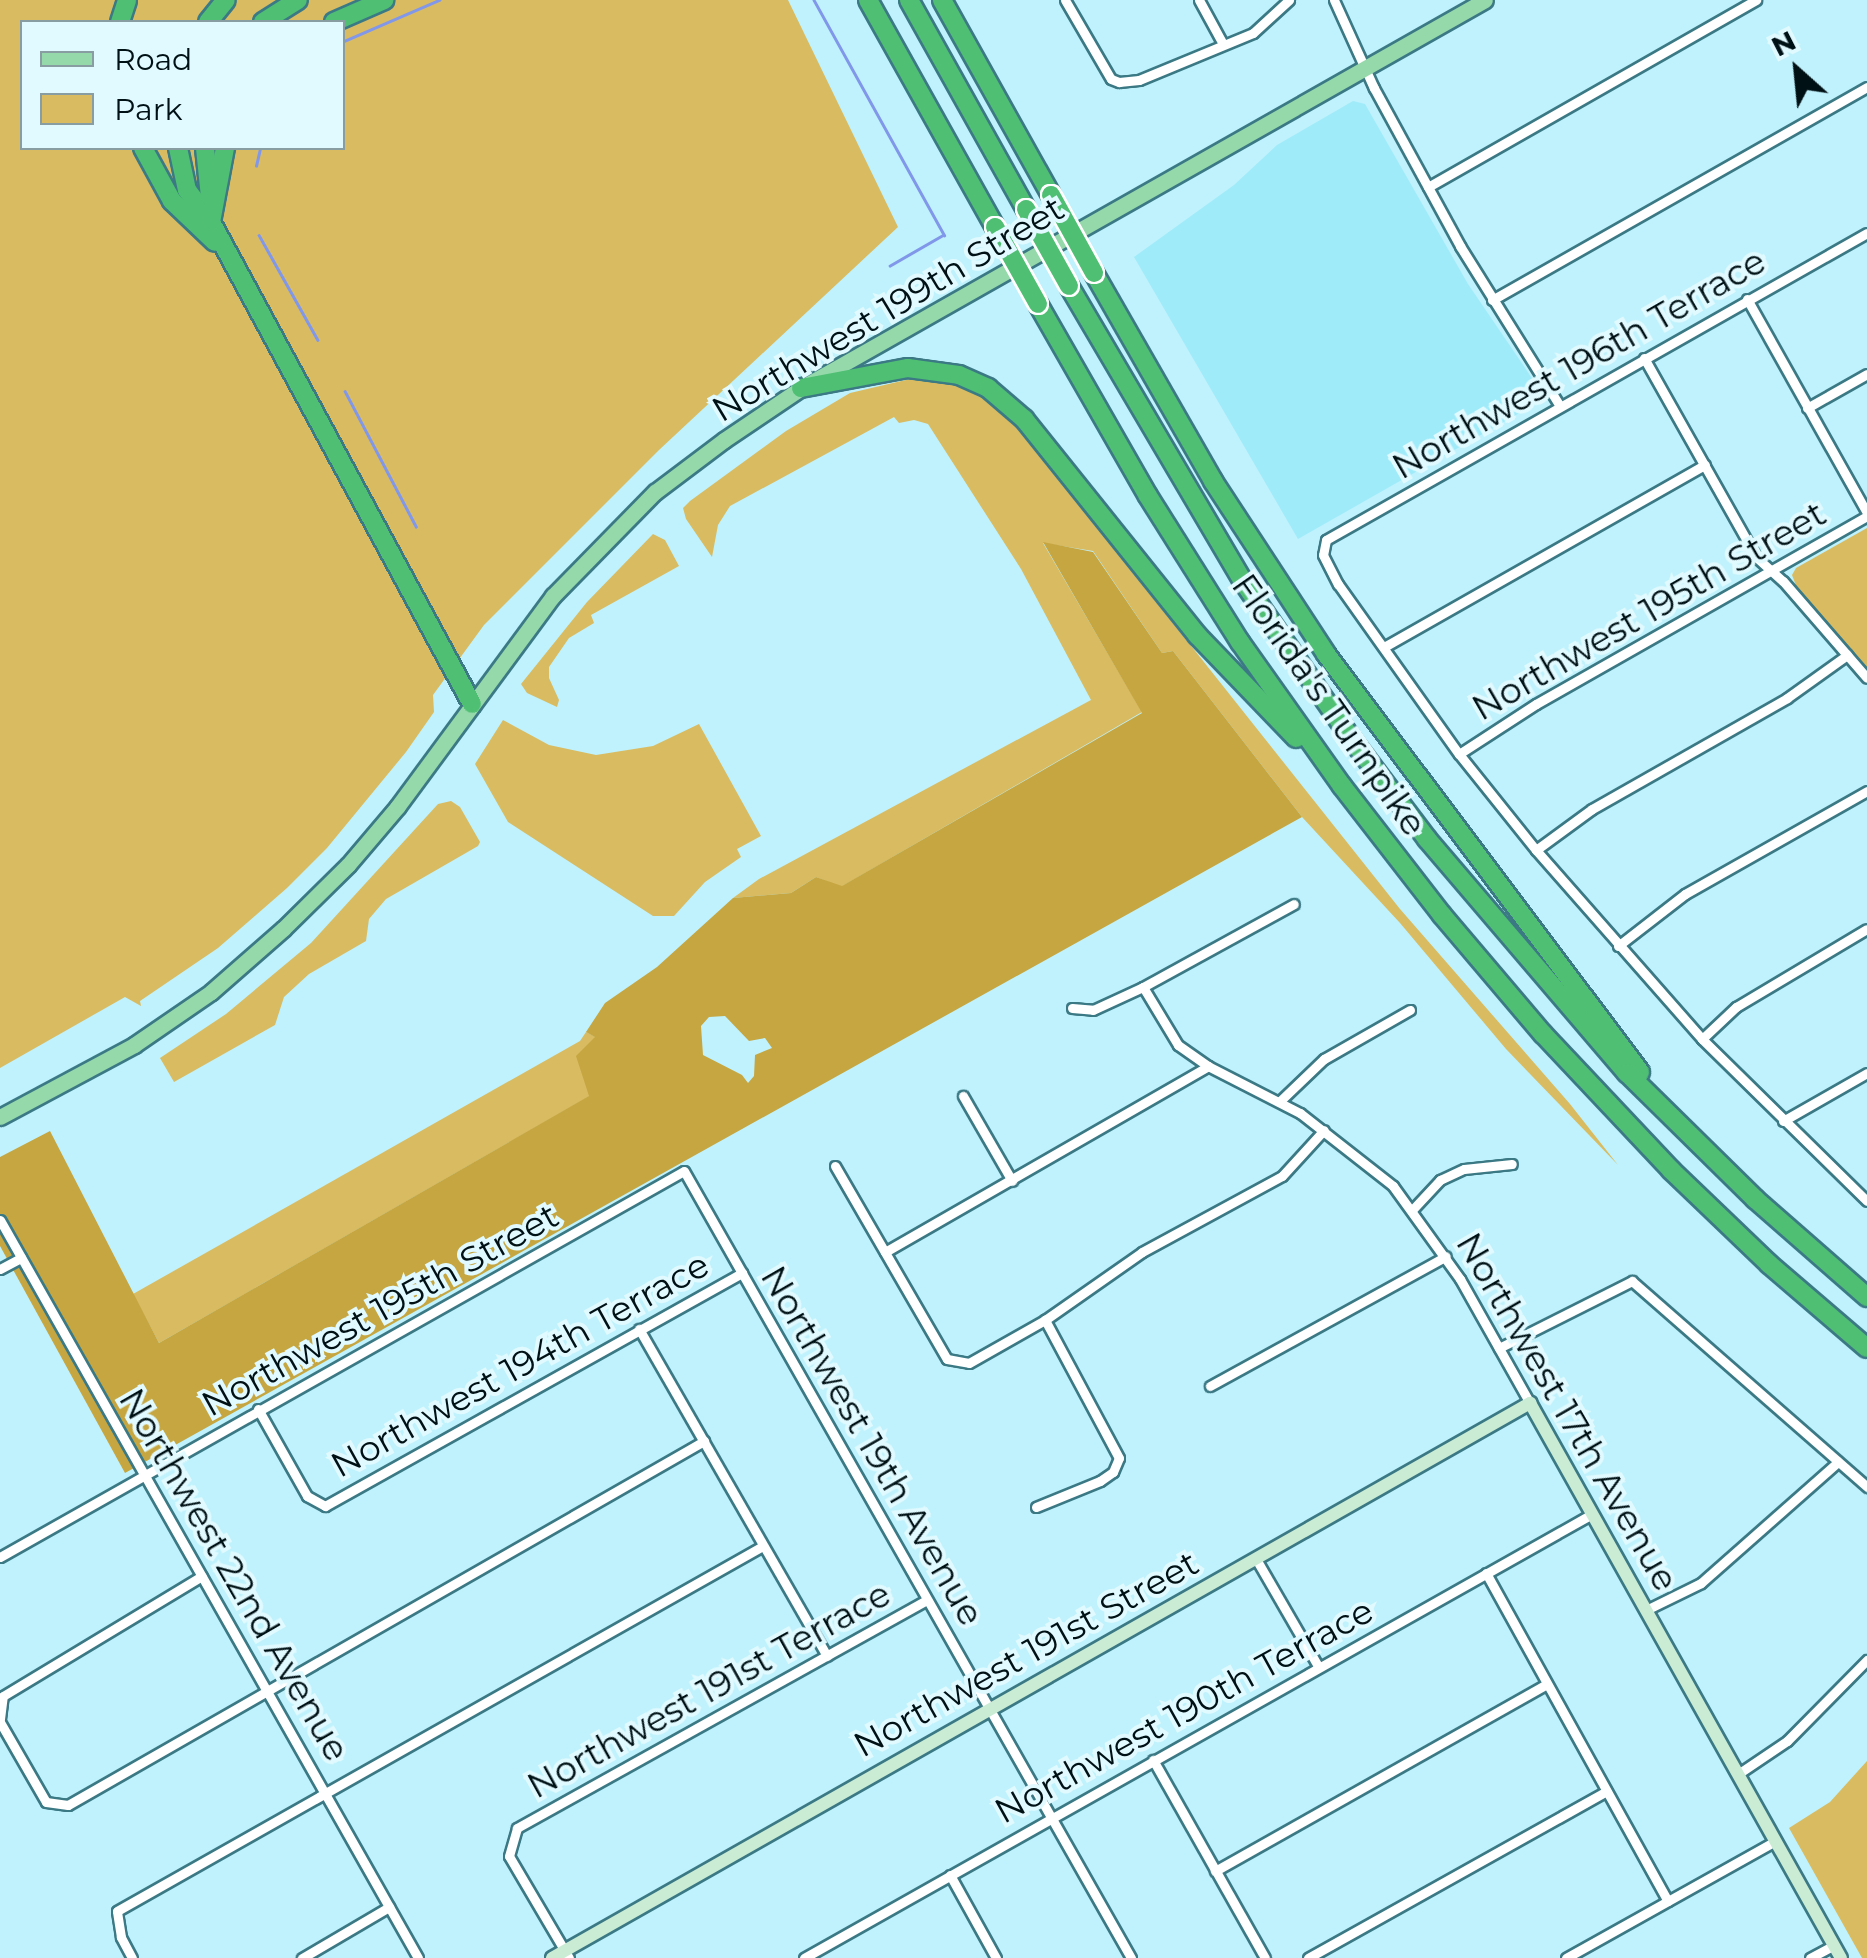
<!DOCTYPE html>
<style>
body{margin:0}
#map{position:relative;width:1867px;height:1958px;overflow:hidden;background:#bff2fc;font-family:Montserrat,sans-serif}
div>[style]{position:absolute}
[style*='--x']{left:calc(var(--x)*1px);top:calc(var(--y)*1px);width:calc(var(--w)*1px);rotate:calc(var(--a)*1deg)}
.built>*{inset:0;background:#a0ebfa}
.green>*{inset:0;background:#d9bb62}
.forest>*{inset:0;background:#c6a640}
.stream>*{height:2.5px;margin:-1.25px;padding:0 1.25px;transform-origin:1.25px;border-radius:1.25px;background:#8197ea}
.roads{filter:drop-shadow(2px 0 #3b7985) drop-shadow(-2px 0 #3b7985) drop-shadow(0 2px #3b7985) drop-shadow(0 -2px #3b7985)}
.street>*{height:9px;margin:-4.5px;padding:0 4.5px;transform-origin:4.5px;border-radius:4.5px;background:#fff}
.secondary>*{height:12px;margin:-6px;padding:0 6px;transform-origin:6px;border-radius:6px;background:#caecd5}
.primary>*{height:15px;margin:-7.5px;padding:0 7.5px;transform-origin:7.5px;border-radius:7.5px;background:#95d9ab}
.highway>*{height:18px;margin:-9px;padding:0 9px;transform-origin:9px;border-radius:9px;background:#4fbf73}
.bridges{filter:drop-shadow(2px 0 #fff) drop-shadow(-2px 0 #fff) drop-shadow(0 2px #fff) drop-shadow(0 -2px #fff)}
.highway-bridge>*{height:18px;margin:-9px;padding:0 9px;transform-origin:9px;border-radius:9px;background:#4fbf73}
span{translate:-50% -50%;white-space:nowrap;text-align:center;line-height:1.15;-webkit-text-stroke:8px #e1faff;paint-order:stroke}
.street-label{font-size:35px;color:#001115}
.legend{position:absolute;left:20px;top:20px;width:325px;height:130px;box-sizing:border-box;background:#e1faff;border:2px solid #879da1;margin:0;padding:12px 18px;list-style:none;font-size:30px;color:#001115}
.legend li{display:flex;align-items:center;gap:20px;height:50px}
.legend b{width:50px;border:2px solid #879da1}
.north{position:absolute;left:1747px;top:20px;width:100px;height:100px;-webkit-text-stroke:8px #e1faff;paint-order:stroke;rotate:333deg;font-size:28px;font-weight:700;line-height:40px;text-align:center;color:#001115}
.north::after{content:'';display:block;margin:auto;width:35px;height:45px;background:#001115;clip-path:polygon(50% 0,100% 100%,50% 72%,0 100%)}
</style>
<div id="map">
<div class="built">
<div style="clip-path:polygon(1353px 101px,1365px 104px,1468px 284px,1538px 387px,1540px 397px,1537px 403px,1298px 539px,1134px 257px,1234px 185px,1277px 145px)"></div>
</div>
<div class="green">
<div style="clip-path:polygon(evenodd,0 0,788px 0,898px 227px,659px 450px,484px 625px,433px 695px,434px 712px,406px 752px,327px 848px,287px 888px,218px 948px,140px 1001px,141px 1006px,125px 997px,0 1068px,0 0,22px 22px,342px 22px,342px 148px,22px 148px,22px 22px)"></div>
<div style="clip-path:polygon(911px 374px,949px 379px,979px 392px,1007px 414px,1400px 909px,1570px 1104px,1618px 1165px,1506px 1049px,1400px 923px,1302px 817px,1173px 651px,1162px 653px,1093px 551px,1043px 543px,1142px 712px,841px 887px,816px 877px,791px 893px,733px 898px,759px 879px,1091px 700px,1021px 569px,928px 424px,914px 420px,899px 423px,894px 417px,730px 506px,718px 525px,712px 557px,686px 519px,683px 508px,690px 501px,786px 431px,850px 393px,910px 379px)"></div>
<div style="clip-path:polygon(1867px 528px,1867px 668px,1797px 588px,1792px 575px,1796px 568px)"></div>
<div style="clip-path:polygon(653px 534px,665px 540px,679px 566px,591px 615px,594px 623px,569px 638px,549px 667px,549px 678px,559px 700px,557px 707px,527px 693px,521px 684px,587px 602px)"></div>
<div style="clip-path:polygon(503px 720px,549px 745px,596px 755px,653px 746px,699px 724px,761px 836px,737px 849px,741px 857px,705px 882px,674px 916px,653px 916px,508px 822px,475px 764px)"></div>
<div style="clip-path:polygon(451px 801px,460px 807px,480px 842px,478px 846px,386px 899px,369px 919px,366px 941px,309px 974px,284px 997px,275px 1025px,174px 1082px,160px 1058px,226px 1014px,311px 943px,438px 804px)"></div>
<div style="clip-path:polygon(586px 1032px,596px 1037px,590px 1096px,159px 1343px,133px 1294px,580px 1041px)"></div>
<div style="clip-path:polygon(1867px 1761px,1867px 1958px,1862px 1958px,1789px 1828px,1830px 1802px)"></div>
</div>
<div class="forest">
<div style="clip-path:polygon(evenodd,1043px 542px,1093px 552px,1162px 653px,1173px 651px,1302px 817px,125px 1473px,0 1246px,0 1157px,50px 1131px,159px 1343px,589px 1096px,576px 1056px,595px 1037px,586px 1032px,605px 1003px,657px 967px,733px 898px,791px 893px,816px 877px,842px 886px,1142px 713px,1043px 542px,725px 1016px,749px 1041px,765px 1038px,772px 1048px,755px 1055px,754px 1076px,748px 1083px,742px 1075px,703px 1055px,701px 1026px,709px 1017px,725px 1016px)"></div>
</div>
<div class="stream">
<div style="--x:814;--y:0;--w:269;--a:61"></div>
<div style="--x:944;--y:235;--w:62;--a:150.1"></div>
<div style="--x:342;--y:42;--w:106;--a:-23.4"></div>
<div style="--x:256;--y:166;--w:18;--a:-77"></div>
<div style="--x:259;--y:235;--w:120;--a:60.7"></div>
<div style="--x:345;--y:391;--w:153;--a:62.3"></div>
</div>
<div class="roads">
<div class="street">
<div style="--x:1065;--y:0;--w:91;--a:59.8"></div>
<div style="--x:1111;--y:79;--w:9;--a:21"></div>
<div style="--x:1119;--y:82;--w:20;--a:-6"></div>
<div style="--x:1139;--y:80;--w:123;--a:-22.4"></div>
<div style="--x:1253;--y:33;--w:49;--a:-42.5"></div>
<div style="--x:1199;--y:0;--w:50;--a:61.4"></div>
<div style="--x:1334;--y:0;--w:97;--a:65.6"></div>
<div style="--x:1374;--y:88;--w:180;--a:61.4"></div>
<div style="--x:1460;--y:246;--w:189;--a:58"></div>
<div style="--x:1428;--y:187;--w:378;--a:-29.7"></div>
<div style="--x:1867;--y:233;--w:622;--a:150.43"></div>
<div style="--x:1326;--y:540;--w:15;--a:101"></div>
<div style="--x:1323;--y:555;--w:33;--a:63"></div>
<div style="--x:1338;--y:584;--w:209;--a:54.6"></div>
<div style="--x:1459;--y:754;--w:123;--a:51.3"></div>
<div style="--x:1536;--y:850;--w:252;--a:48.7"></div>
<div style="--x:1702;--y:1039;--w:231;--a:44.5"></div>
<div style="--x:1747;--y:299;--w:245;--a:60.7"></div>
<div style="--x:1492;--y:300;--w:431;--a:-29.6"></div>
<div style="--x:1644;--y:358;--w:228;--a:60.6"></div>
<div style="--x:1756;--y:557;--w:36;--a:42"></div>
<div style="--x:1783;--y:581;--w:128;--a:49.1"></div>
<div style="--x:1807;--y:408;--w:69;--a:-29.5"></div>
<div style="--x:1384;--y:647;--w:369;--a:-29.6"></div>
<div style="--x:1459;--y:754;--w:92;--a:-33"></div>
<div style="--x:1536;--y:704;--w:381;--a:-29.6"></div>
<div style="--x:1536;--y:850;--w:69;--a:-36.2"></div>
<div style="--x:1592;--y:809;--w:224;--a:-29.6"></div>
<div style="--x:1787;--y:698;--w:74;--a:-35.6"></div>
<div style="--x:1618;--y:946;--w:85;--a:-37.8"></div>
<div style="--x:1685;--y:894;--w:209;--a:-29.5"></div>
<div style="--x:1143;--y:987;--w:68;--a:58.9"></div>
<div style="--x:1178;--y:1045;--w:37;--a:35"></div>
<div style="--x:1208;--y:1066;--w:103;--a:27.1"></div>
<div style="--x:1300;--y:1113;--w:118;--a:38.1"></div>
<div style="--x:1393;--y:1186;--w:115;--a:54.2"></div>
<div style="--x:1460;--y:1279;--w:142;--a:60.6"></div>
<div style="--x:1072;--y:1008;--w:21;--a:5"></div>
<div style="--x:1093;--y:1010;--w:55;--a:-24.7"></div>
<div style="--x:1143;--y:987;--w:172;--a:-28.8"></div>
<div style="--x:1702;--y:1039;--w:47;--a:-43.3"></div>
<div style="--x:1736;--y:1007;--w:152;--a:-30.8"></div>
<div style="--x:963;--y:1096;--w:98;--a:60"></div>
<div style="--x:1280;--y:1101;--w:61;--a:-43.7"></div>
<div style="--x:1324;--y:1059;--w:99;--a:-29.7"></div>
<div style="--x:1783;--y:1121;--w:97;--a:-29.7"></div>
<div style="--x:835;--y:1166;--w:223;--a:59.9"></div>
<div style="--x:947;--y:1359;--w:22;--a:10"></div>
<div style="--x:969;--y:1363;--w:87;--a:-29.5"></div>
<div style="--x:1045;--y:1320;--w:118;--a:-35"></div>
<div style="--x:1142;--y:1252;--w:159;--a:-28.5"></div>
<div style="--x:1282;--y:1176;--w:62;--a:-47.6"></div>
<div style="--x:1413;--y:1209;--w:40;--a:-47"></div>
<div style="--x:1440;--y:1180;--w:26;--a:-25"></div>
<div style="--x:1464;--y:1169;--w:48;--a:-5.9"></div>
<div style="--x:0;--y:1220;--w:848;--a:60.47"></div>
<div style="--x:885;--y:1252;--w:373;--a:-29.9"></div>
<div style="--x:0;--y:1269;--w:24;--a:-28"></div>
<div style="--x:639;--y:1329;--w:377;--a:60.1"></div>
<div style="--x:1499;--y:1348;--w:149;--a:-26.7"></div>
<div style="--x:1632;--y:1281;--w:313;--a:41.2"></div>
<div style="--x:1210;--y:1386;--w:269;--a:-28.8"></div>
<div style="--x:258;--y:1409;--w:100;--a:60.6"></div>
<div style="--x:307;--y:1496;--w:21;--a:29"></div>
<div style="--x:325;--y:1506;--w:478;--a:-29.2"></div>
<div style="--x:1036;--y:1507;--w:69;--a:-22.1"></div>
<div style="--x:1100;--y:1481;--w:16;--a:-35"></div>
<div style="--x:1113;--y:1472;--w:15;--a:-67"></div>
<div style="--x:1119;--y:1458;--w:157;--a:-118.2"></div>
<div style="--x:0;--y:1557;--w:785;--a:-29.44"></div>
<div style="--x:684;--y:1171;--w:905;--a:60.4"></div>
<div style="--x:1256;--y:1559;--w:124;--a:59.9"></div>
<div style="--x:1486;--y:1573;--w:375;--a:61"></div>
<div style="--x:1646;--y:1610;--w:61;--a:-26.1"></div>
<div style="--x:1701;--y:1583;--w:183;--a:-41.5"></div>
<div style="--x:0;--y:1719;--w:23;--a:-83"></div>
<div style="--x:3;--y:1696;--w:232;--a:-31.1"></div>
<div style="--x:0;--y:1722;--w:92;--a:60.1"></div>
<div style="--x:46;--y:1802;--w:22;--a:8"></div>
<div style="--x:68;--y:1805;--w:733;--a:-29.78"></div>
<div style="--x:1153;--y:1760;--w:227;--a:60.5"></div>
<div style="--x:1738;--y:1774;--w:59;--a:-34"></div>
<div style="--x:1787;--y:1741;--w:114;--a:-45.4"></div>
<div style="--x:1215;--y:1871;--w:381;--a:-29.4"></div>
<div style="--x:950;--y:1875;--w:95;--a:61"></div>
<div style="--x:132;--y:1958;--w:24;--a:-118"></div>
<div style="--x:121;--y:1937;--w:26;--a:-99"></div>
<div style="--x:117;--y:1911;--w:740;--a:-29.48"></div>
<div style="--x:302;--y:1958;--w:101;--a:-30.4"></div>
<div style="--x:569;--y:1958;--w:118;--a:-120.5"></div>
<div style="--x:509;--y:1856;--w:29;--a:-74"></div>
<div style="--x:517;--y:1828;--w:469;--a:-29.1"></div>
<div style="--x:804;--y:1958;--w:904;--a:-29.4"></div>
<div style="--x:1308;--y:1958;--w:342;--a:-29.2"></div>
<div style="--x:1566;--y:1958;--w:240;--a:-29.2"></div>
<div style="--x:1810;--y:1958;--w:27;--a:-28"></div>
</div>
<div class="secondary">
<div style="--x:552;--y:1958;--w:1125;--a:-29.57"></div>
<div style="--x:1530;--y:1403;--w:636;--a:60.74"></div>
</div>
<div class="primary">
<div style="--x:0;--y:1117;--w:152;--a:-28.2"></div>
<div style="--x:134;--y:1045;--w:93;--a:-34.5"></div>
<div style="--x:211;--y:992;--w:96;--a:-41.2"></div>
<div style="--x:283;--y:929;--w:91;--a:-44.6"></div>
<div style="--x:348;--y:865;--w:77;--a:-49.7"></div>
<div style="--x:398;--y:806;--w:261;--a:-53.6"></div>
<div style="--x:553;--y:596;--w:146;--a:-45.6"></div>
<div style="--x:655;--y:492;--w:86;--a:-37"></div>
<div style="--x:724;--y:440;--w:93;--a:-34"></div>
<div style="--x:801;--y:388;--w:786;--a:-29.56"></div>
</div>
<div class="highway">
<div style="--x:868;--y:0;--w:260;--a:60.8"></div>
<div style="--x:909;--y:0;--w:240;--a:60.8"></div>
<div style="--x:942;--y:0;--w:223;--a:60.8"></div>
<div style="--x:120;--y:22;--w:23;--a:-72"></div>
<div style="--x:208;--y:22;--w:28;--a:-51"></div>
<div style="--x:263;--y:22;--w:41;--a:-32.2"></div>
<div style="--x:334;--y:22;--w:55;--a:-23.7"></div>
<div style="--x:143;--y:148;--w:60;--a:61.3"></div>
<div style="--x:172;--y:201;--w:59;--a:43.6"></div>
<div style="--x:178;--y:148;--w:43;--a:77.9"></div>
<div style="--x:187;--y:190;--w:40;--a:53"></div>
<div style="--x:211;--y:222;--w:548;--a:61.56"></div>
<div style="--x:205;--y:148;--w:49;--a:84.2"></div>
<div style="--x:211;--y:222;--w:75;--a:-79.3"></div>
<div style="--x:1094;--y:273;--w:240;--a:60.2"></div>
<div style="--x:1213;--y:481;--w:207;--a:56.8"></div>
<div style="--x:1326;--y:654;--w:523;--a:53.09"></div>
<div style="--x:1069;--y:286;--w:341;--a:59.5"></div>
<div style="--x:1242;--y:580;--w:196;--a:55.4"></div>
<div style="--x:1353;--y:741;--w:123;--a:52.9"></div>
<div style="--x:1427;--y:839;--w:308;--a:49.5"></div>
<div style="--x:1627;--y:1073;--w:180;--a:44.5"></div>
<div style="--x:1755;--y:1199;--w:149;--a:41.2"></div>
<div style="--x:1038;--y:304;--w:221;--a:60.2"></div>
<div style="--x:1148;--y:496;--w:173;--a:57.8"></div>
<div style="--x:1240;--y:642;--w:176;--a:54.7"></div>
<div style="--x:1342;--y:786;--w:163;--a:52.2"></div>
<div style="--x:1442;--y:915;--w:156;--a:49.7"></div>
<div style="--x:1543;--y:1034;--w:187;--a:46.7"></div>
<div style="--x:1671;--y:1170;--w:136;--a:43.8"></div>
<div style="--x:1769;--y:1264;--w:129;--a:40.6"></div>
<div style="--x:801;--y:388;--w:109;--a:-10.6"></div>
<div style="--x:908;--y:368;--w:51;--a:7.8"></div>
<div style="--x:959;--y:375;--w:32;--a:24"></div>
<div style="--x:988;--y:388;--w:48;--a:40.7"></div>
<div style="--x:1024;--y:419;--w:277;--a:51.3"></div>
<div style="--x:1197;--y:635;--w:143;--a:46.1"></div>
</div>
</div>
<div class="bridges">
<div class="highway-bridge">
<div style="--x:1051;--y:195;--w:89;--a:61.1"></div>
<div style="--x:1026;--y:209;--w:88;--a:60.8"></div>
<div style="--x:995;--y:227;--w:88;--a:60.8"></div>
</div>
</div>
<div class="street-label">
<span style="left:888px;top:309px;rotate:-31deg">Northwest 199th Street</span>
<span style="left:1579px;top:364px;rotate:-30deg">Northwest 196th Terrace</span>
<span style="left:1649px;top:611px;rotate:-30deg">Northwest 195th Street</span>
<span style="left:1329px;top:705px;rotate:55deg">Florida's Turnpike</span>
<span style="left:380px;top:1310px;rotate:-29deg">Northwest 195th Street</span>
<span style="left:520px;top:1365px;rotate:-29deg">Northwest 194th Terrace</span>
<span style="left:1567px;top:1412px;rotate:60deg">Northwest 17th Avenue</span>
<span style="left:872px;top:1446px;rotate:60deg">Northwest 19th Avenue</span>
<span style="left:234px;top:1575px;rotate:60deg">Northwest 22nd Avenue</span>
<span style="left:1026px;top:1654px;rotate:-29deg">Northwest 191st Street</span>
<span style="left:709px;top:1690px;rotate:-29deg">Northwest 191st Terrace</span>
<span style="left:1184px;top:1711px;rotate:-29deg">Northwest 190th Terrace</span>
</div>
<ul class="legend">
<li><b style="height:12px;background:#95d9ab"></b>Road</li>
<li><b style="height:28px;background:#d9bb62"></b>Park</li>
</ul>
<div class="north">N</div>
</div>
